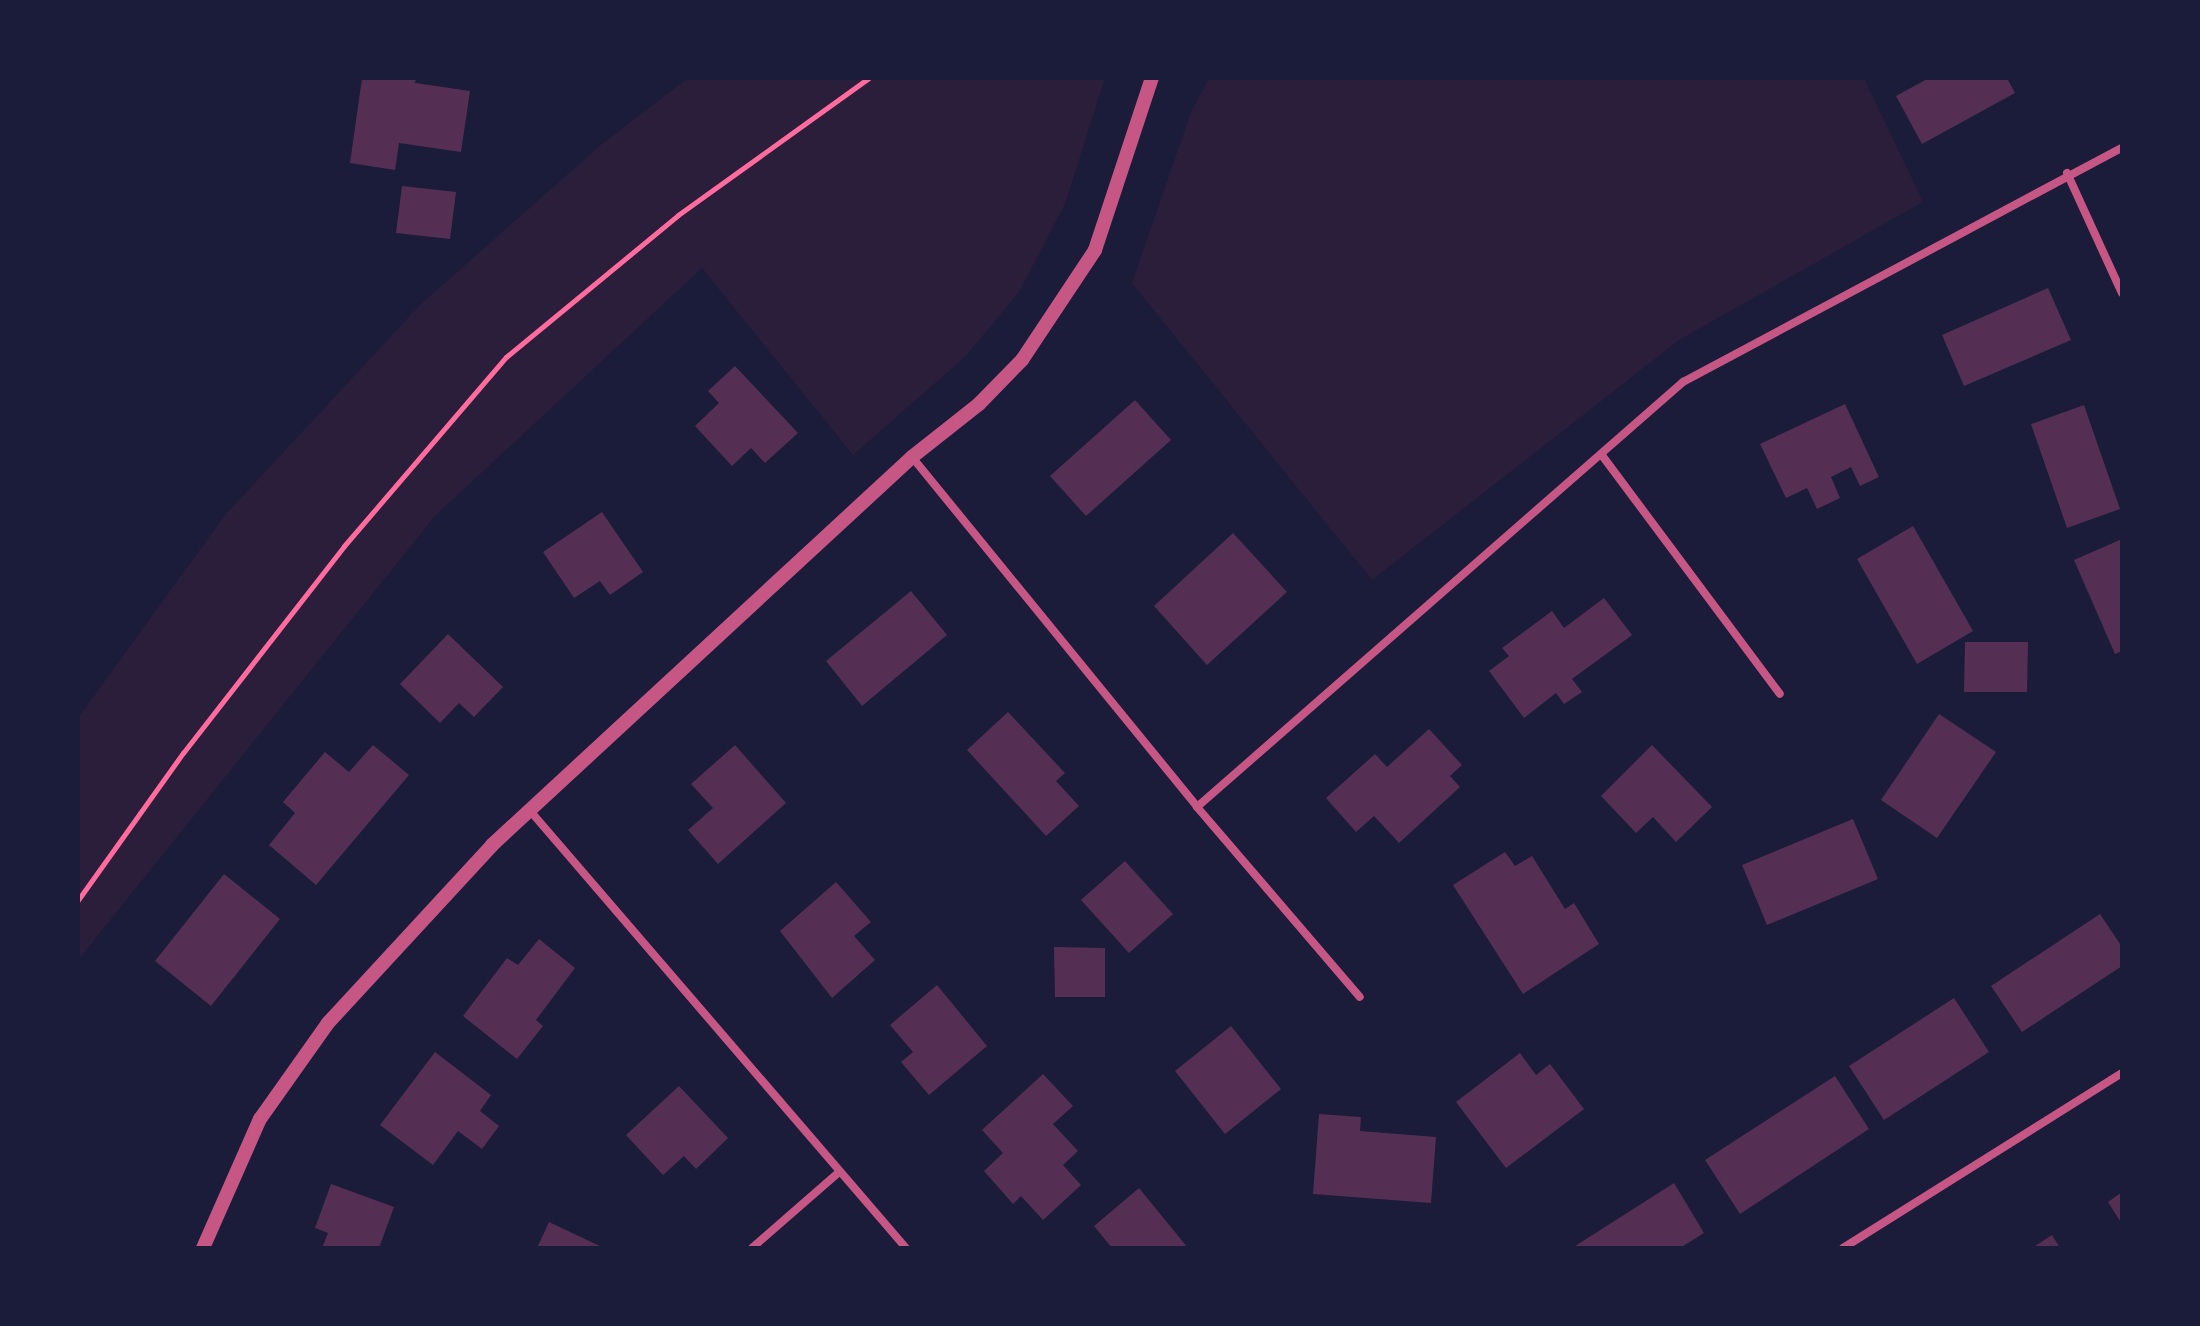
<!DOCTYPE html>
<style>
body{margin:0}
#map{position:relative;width:2200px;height:1326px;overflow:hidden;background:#1b1b3a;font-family:Poppins,sans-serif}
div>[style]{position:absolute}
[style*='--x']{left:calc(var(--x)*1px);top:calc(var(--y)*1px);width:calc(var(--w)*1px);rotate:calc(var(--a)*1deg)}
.green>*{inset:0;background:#2a1e3b}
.building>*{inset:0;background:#542f53}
.path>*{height:5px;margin:-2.5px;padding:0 2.5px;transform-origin:2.5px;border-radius:2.5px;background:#ff6b9d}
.minor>*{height:8px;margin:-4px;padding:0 4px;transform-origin:4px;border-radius:4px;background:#c65784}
.tertiary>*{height:14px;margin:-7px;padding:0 7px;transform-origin:7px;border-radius:7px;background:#c65784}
span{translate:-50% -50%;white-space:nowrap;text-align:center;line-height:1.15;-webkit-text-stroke:7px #1b1b3a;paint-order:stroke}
.frame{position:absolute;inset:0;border:80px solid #1b1b3a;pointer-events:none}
</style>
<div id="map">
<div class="green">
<div style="clip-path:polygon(688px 78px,1105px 78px,1065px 204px,1019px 292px,966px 356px,853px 455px,702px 268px,435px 516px,78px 960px,78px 718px,225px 515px,421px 304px,602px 144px)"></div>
<div style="clip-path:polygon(1209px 78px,1864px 78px,1923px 202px,1679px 340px,1372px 580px,1132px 283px,1191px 112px)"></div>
</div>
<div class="building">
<div style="clip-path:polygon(362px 78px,416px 78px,415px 83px,470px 91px,461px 152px,399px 143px,395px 170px,350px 163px)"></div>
<div style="clip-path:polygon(1929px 78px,2007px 78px,2015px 93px,1922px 144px,1896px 96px)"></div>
<div style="clip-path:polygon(402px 186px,456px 192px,450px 239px,396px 233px)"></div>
<div style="clip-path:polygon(2048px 288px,2071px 340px,1964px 386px,1942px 335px)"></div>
<div style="clip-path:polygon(735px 366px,798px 433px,765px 463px,751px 448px,732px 466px,695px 426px,719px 403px,708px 391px)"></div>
<div style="clip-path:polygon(1135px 400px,1171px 440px,1086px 516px,1050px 476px)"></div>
<div style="clip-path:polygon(1845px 404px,1879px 477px,1860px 486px,1851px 467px,1831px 477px,1840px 498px,1817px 509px,1807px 488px,1786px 498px,1760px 444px)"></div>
<div style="clip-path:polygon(2084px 405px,2120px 509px,2067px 528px,2031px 424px)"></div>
<div style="clip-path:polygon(602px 512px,643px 572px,610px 595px,600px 581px,574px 598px,543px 552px)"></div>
<div style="clip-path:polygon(1913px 526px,1973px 631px,1917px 664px,1857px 559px)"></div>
<div style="clip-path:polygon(1233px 533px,1287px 592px,1207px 665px,1154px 606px)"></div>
<div style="clip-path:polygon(2122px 539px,2122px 651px,2115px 654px,2074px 560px)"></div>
<div style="clip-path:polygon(911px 591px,947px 635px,862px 706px,826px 661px)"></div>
<div style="clip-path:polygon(1604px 598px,1632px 635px,1572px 679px,1582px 692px,1564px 704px,1556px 693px,1524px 718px,1489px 671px,1509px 656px,1502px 648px,1552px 611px,1564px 628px)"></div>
<div style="clip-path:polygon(448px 634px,503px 687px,474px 717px,459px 703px,440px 723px,400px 684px)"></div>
<div style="clip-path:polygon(1965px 642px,2028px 642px,2027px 692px,1964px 692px)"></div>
<div style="clip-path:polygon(1008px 712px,1065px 773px,1056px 781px,1079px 806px,1046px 836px,967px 750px)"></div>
<div style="clip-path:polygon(1939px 714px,1996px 752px,1937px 838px,1881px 800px)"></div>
<div style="clip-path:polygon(1429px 729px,1462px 765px,1450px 776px,1460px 787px,1399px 843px,1374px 816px,1356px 832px,1326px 798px,1375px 754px,1387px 767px)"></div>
<div style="clip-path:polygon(373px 745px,409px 775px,316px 885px,269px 845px,295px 813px,283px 802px,325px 752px,349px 772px)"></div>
<div style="clip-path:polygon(735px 745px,786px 803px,718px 864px,688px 830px,713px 808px,691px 784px)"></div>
<div style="clip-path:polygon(1652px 745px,1712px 807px,1676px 842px,1653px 817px,1636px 833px,1601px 796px)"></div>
<div style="clip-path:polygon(1853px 819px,1878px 879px,1767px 925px,1742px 865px)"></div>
<div style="clip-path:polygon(1505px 852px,1515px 866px,1532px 856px,1565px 909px,1574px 903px,1599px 944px,1523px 994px,1453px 885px)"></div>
<div style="clip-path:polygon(1125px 861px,1173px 914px,1129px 953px,1081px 900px)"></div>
<div style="clip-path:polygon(224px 874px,280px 919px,211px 1006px,155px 961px)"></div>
<div style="clip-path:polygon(836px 882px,871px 922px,854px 936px,875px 960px,832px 998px,780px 931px)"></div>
<div style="clip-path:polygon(2100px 914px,2122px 947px,2122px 966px,2022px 1032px,1991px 986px)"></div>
<div style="clip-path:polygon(539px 939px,575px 968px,536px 1020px,543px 1026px,517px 1059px,463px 1016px,507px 958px,518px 965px)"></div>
<div style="clip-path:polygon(1054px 947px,1105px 948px,1105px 997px,1055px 997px)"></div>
<div style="clip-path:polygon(937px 985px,987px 1046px,929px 1095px,901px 1062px,913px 1052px,890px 1025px)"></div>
<div style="clip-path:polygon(1954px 998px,1989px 1052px,1884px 1120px,1849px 1066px)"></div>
<div style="clip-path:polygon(1231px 1026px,1281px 1089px,1225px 1134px,1175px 1071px)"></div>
<div style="clip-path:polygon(435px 1052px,491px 1095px,480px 1111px,499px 1126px,482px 1149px,458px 1131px,433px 1165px,380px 1125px)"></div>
<div style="clip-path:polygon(1520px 1053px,1536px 1075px,1550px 1064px,1584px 1109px,1506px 1168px,1456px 1102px)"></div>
<div style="clip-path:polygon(1043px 1074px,1073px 1106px,1053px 1124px,1078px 1151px,1063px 1165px,1081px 1185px,1043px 1220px,1021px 1196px,1013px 1204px,984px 1171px,1003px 1153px,982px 1130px)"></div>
<div style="clip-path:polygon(1835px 1076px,1869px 1129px,1740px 1214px,1705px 1160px)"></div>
<div style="clip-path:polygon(679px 1086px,728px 1138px,696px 1169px,684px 1156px,663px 1175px,626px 1135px)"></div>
<div style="clip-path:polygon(1319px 1114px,1361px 1117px,1360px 1131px,1436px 1137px,1431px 1203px,1313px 1194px)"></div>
<div style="clip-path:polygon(1674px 1183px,1704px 1233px,1680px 1248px,1572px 1248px)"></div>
<div style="clip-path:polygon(331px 1184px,394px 1207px,379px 1248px,322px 1248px,328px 1233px,315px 1228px)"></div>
<div style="clip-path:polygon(1139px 1188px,1188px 1248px,1112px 1248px,1094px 1226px)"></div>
<div style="clip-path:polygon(2122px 1192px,2122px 1224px,2108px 1202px)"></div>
<div style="clip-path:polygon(549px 1222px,604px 1248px,537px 1248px)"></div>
<div style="clip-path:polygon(2052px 1235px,2060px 1248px,2032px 1248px)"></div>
</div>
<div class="path">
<div style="--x:78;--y:900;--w:181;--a:-54.5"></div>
<div style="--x:183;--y:753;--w:262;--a:-52.1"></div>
<div style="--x:344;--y:546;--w:249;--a:-49.4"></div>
<div style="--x:506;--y:357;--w:223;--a:-39.5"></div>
<div style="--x:678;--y:215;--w:235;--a:-35.7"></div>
</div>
<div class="minor">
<div style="--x:2067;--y:173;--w:132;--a:65.4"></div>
<div style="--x:1601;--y:454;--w:299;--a:53.3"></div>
<div style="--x:912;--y:457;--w:451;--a:50.8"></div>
<div style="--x:1197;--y:807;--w:250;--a:49.4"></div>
<div style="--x:1197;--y:807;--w:646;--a:-41.17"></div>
<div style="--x:1683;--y:382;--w:497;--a:-28.1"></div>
<div style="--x:532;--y:813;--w:574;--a:49.31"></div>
<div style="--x:752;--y:1248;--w:116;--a:-41.1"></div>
<div style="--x:1843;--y:1248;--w:329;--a:-32.1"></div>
</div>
<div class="tertiary">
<div style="--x:203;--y:1248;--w:141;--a:-66.2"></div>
<div style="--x:260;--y:1119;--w:118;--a:-54.7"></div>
<div style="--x:328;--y:1023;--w:242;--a:-47.3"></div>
<div style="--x:492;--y:845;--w:572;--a:-42.73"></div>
<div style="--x:912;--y:457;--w:85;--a:-38.3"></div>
<div style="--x:979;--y:404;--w:62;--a:-45.7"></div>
<div style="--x:1022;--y:360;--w:132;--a:-56.4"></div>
<div style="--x:1095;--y:250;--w:181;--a:-71.7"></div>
</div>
<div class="frame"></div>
</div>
